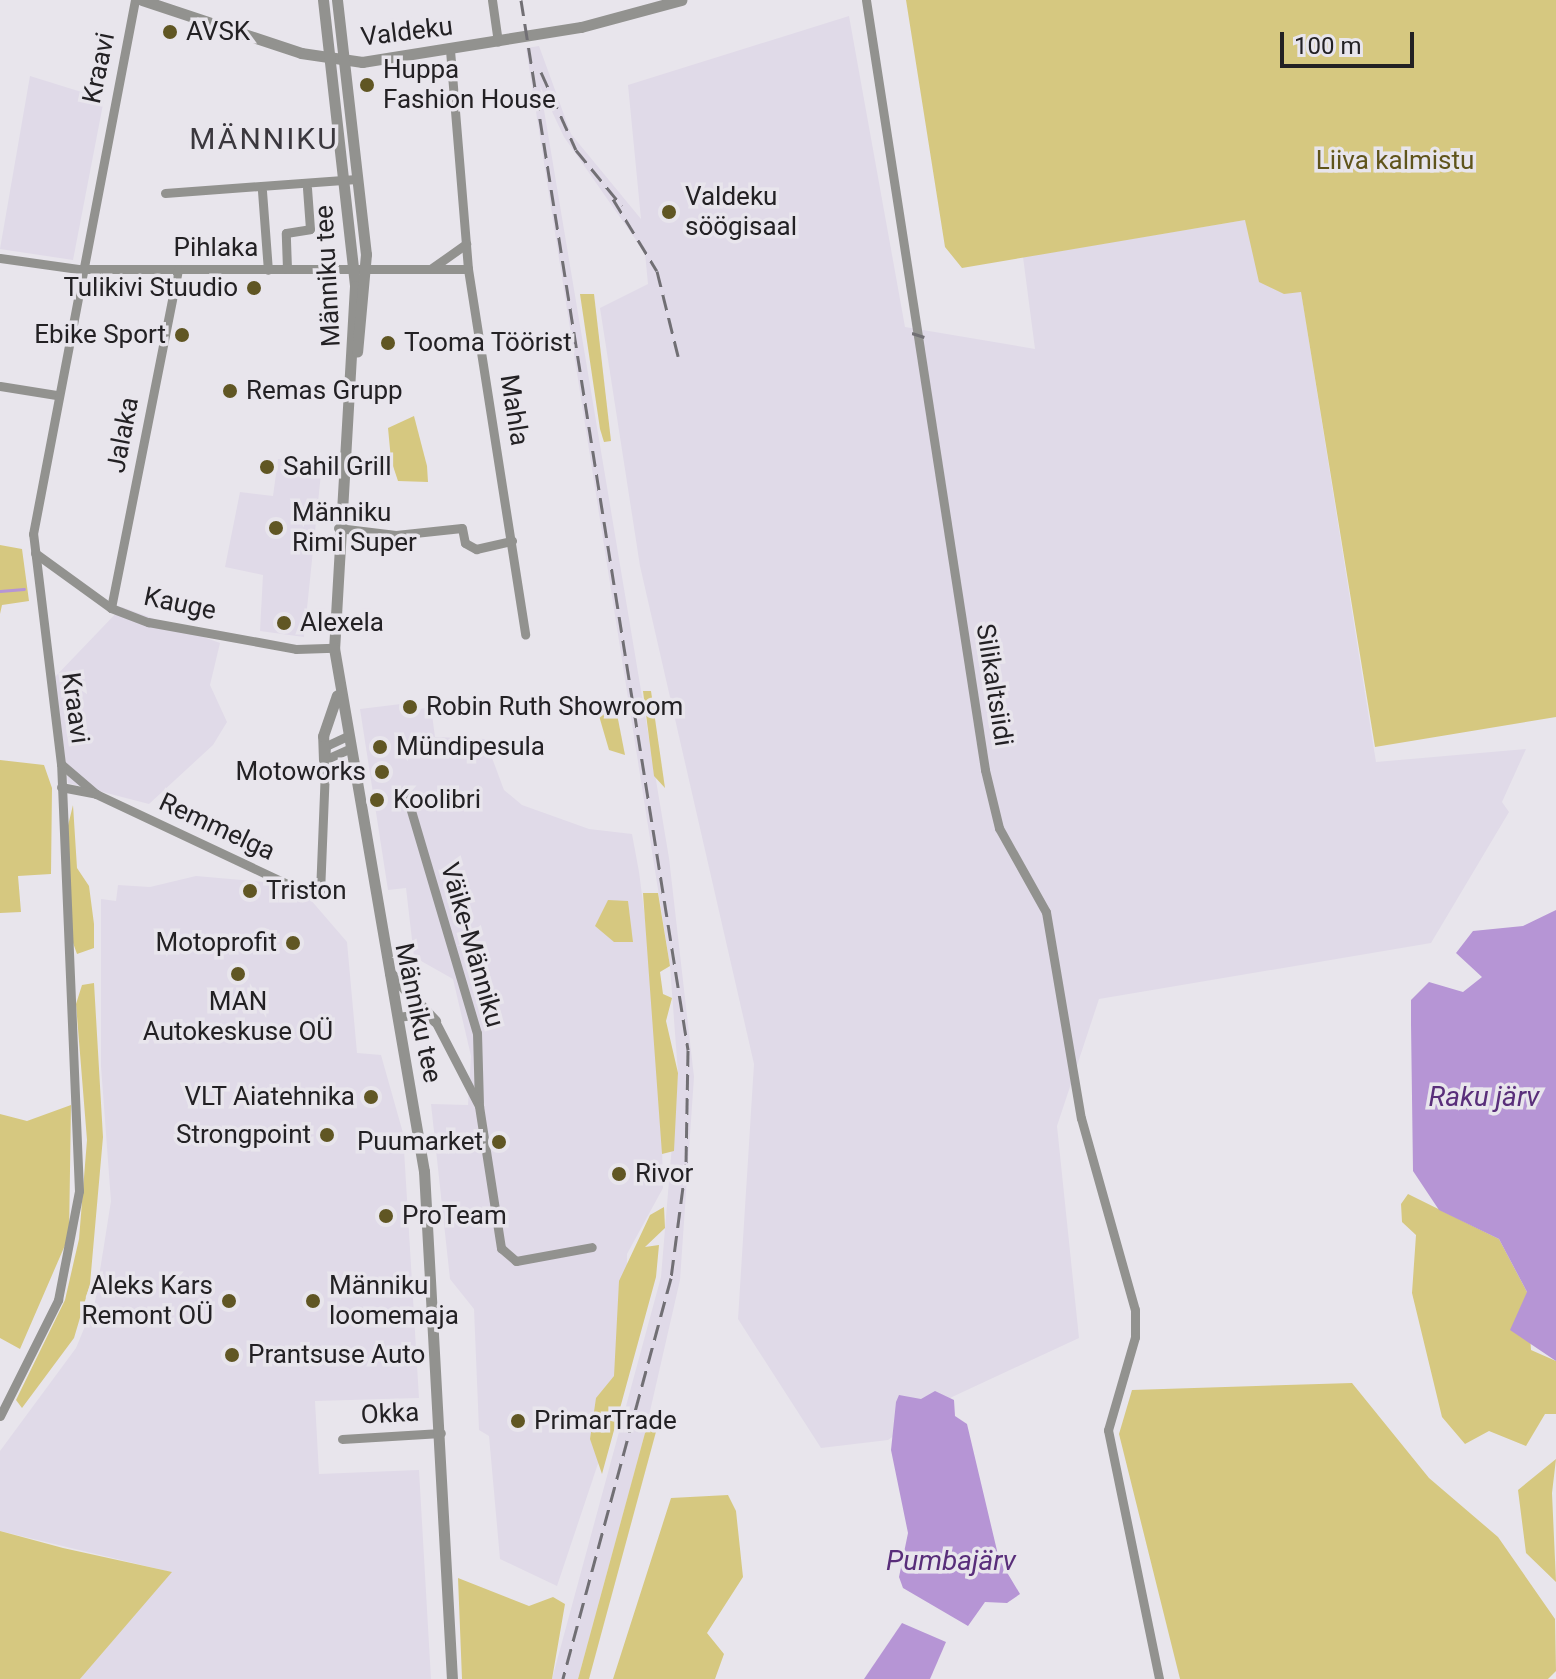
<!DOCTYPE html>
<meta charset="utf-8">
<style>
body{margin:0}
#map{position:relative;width:1556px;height:1679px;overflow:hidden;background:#e8e5ec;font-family:Roboto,sans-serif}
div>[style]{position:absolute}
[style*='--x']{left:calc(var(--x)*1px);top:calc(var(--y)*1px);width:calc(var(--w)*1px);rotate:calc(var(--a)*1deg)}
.built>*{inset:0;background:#e0dae8}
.green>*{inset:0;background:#d6c880}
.water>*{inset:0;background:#b695d5}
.stream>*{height:3px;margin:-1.5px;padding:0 1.5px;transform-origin:1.5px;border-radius:1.5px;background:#b695d5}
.minor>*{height:9px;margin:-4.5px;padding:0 4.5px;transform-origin:4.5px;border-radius:4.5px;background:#92928f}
.tertiary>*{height:11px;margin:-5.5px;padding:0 5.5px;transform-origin:5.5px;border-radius:5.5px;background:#92928f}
.rail>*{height:3px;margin-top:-1.5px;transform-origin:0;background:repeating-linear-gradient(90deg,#716f74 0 16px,transparent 0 24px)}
.dots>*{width:22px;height:22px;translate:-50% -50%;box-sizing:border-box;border:4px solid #e8e5ec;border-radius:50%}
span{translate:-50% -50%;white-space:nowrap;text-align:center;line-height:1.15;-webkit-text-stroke:7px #e8e5ec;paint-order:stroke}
.poi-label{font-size:26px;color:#232124}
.left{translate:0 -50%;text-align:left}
.right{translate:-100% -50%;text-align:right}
.street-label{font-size:26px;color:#232124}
.park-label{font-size:26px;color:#5f541b}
.water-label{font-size:28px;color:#592e7a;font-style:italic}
.quarter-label{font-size:30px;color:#3b383e;letter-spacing:2px}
.scale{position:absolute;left:1280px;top:32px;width:134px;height:36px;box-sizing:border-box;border:4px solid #232124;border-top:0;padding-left:10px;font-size:24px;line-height:28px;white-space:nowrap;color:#232124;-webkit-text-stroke:6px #e8e5ec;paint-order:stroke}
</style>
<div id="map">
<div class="built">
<div style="clip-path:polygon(849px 16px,905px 327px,1035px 349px,1023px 257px,1245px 220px,1301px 291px,1376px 762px,1526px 749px,1502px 802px,1509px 812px,1431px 943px,1099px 999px,1057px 1126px,1079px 1338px,952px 1397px,888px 1440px,821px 1448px,738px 1319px,754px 1064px,640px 566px,600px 308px,648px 284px,645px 253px,564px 137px,540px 86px,669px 858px,694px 1077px,680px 1280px,645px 1433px,578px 1679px,552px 1679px,661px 1277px,678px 1073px,670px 966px,526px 48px,539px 46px,571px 134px,641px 219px,628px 85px)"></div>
<div style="clip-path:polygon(30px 76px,104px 99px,73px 260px,0 249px)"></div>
<div style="clip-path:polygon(278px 459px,322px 464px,304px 637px,260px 631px,263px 575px,225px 567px,240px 492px,273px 496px)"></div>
<div style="clip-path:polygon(122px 607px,220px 643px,210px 685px,227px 722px,213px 745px,149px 804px,68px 783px,54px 678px)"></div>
<div style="clip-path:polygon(401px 704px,402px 712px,431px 707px,435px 737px,485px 739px,504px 790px,522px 805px,589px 829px,632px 834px,639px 872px,659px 1025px,663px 1188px,627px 1254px,626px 1380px,557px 1586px,500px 1559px,489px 1436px,479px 1430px,474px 1309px,450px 1279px,431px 1104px,468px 1105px,471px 1056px,453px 979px,414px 957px,406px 888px,388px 890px,360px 709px)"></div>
<div style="clip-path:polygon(196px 876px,264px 882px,310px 899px,347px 942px,357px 1053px,381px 1055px,403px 1133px,419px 1398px,315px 1401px,319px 1474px,419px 1470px,431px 1679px,80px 1679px,171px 1572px,0 1531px,0 1451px,76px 1348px,95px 1302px,111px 1201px,101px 1066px,101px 899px,116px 901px,118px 885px,150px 887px)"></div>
</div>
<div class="green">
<div style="clip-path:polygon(906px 0,1556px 0,1556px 717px,1375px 747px,1301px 292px,1284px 294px,1259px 282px,1245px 220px,962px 268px,945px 247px)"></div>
<div style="clip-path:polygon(580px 294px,594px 294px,611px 441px,604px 442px,600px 429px)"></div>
<div style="clip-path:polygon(414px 416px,427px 466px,428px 482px,398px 481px,391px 460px,388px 428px)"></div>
<div style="clip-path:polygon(0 545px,22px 549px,29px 601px,2px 605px,0 614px)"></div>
<div style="clip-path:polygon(643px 691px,651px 691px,665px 788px,654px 776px)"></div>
<div style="clip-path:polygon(607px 700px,616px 709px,625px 755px,609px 750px,595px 702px)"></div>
<div style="clip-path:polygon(0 760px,44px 765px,52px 788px,51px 874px,18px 876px,21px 912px,0 913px)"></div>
<div style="clip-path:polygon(73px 805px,77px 868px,89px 886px,94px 924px,94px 948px,77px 954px,67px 926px,66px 834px)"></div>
<div style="clip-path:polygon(643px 893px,658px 893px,670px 966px,660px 972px,663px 994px,672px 998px,666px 1021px,678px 1073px,674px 1151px,662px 1154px)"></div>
<div style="clip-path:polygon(608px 900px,628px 901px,633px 942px,614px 942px,595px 926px)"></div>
<div style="clip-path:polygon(94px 983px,103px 1137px,90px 1284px,74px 1338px,22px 1408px,16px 1400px,65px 1300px,79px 1239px,87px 1140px,76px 1004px,82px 985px)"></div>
<div style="clip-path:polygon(71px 1105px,69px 1236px,20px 1349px,0 1338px,0 1114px,27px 1121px)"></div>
<div style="clip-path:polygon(1408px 1194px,1499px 1239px,1527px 1292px,1531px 1350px,1556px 1361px,1556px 1414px,1545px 1414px,1526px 1446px,1489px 1431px,1465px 1444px,1442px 1417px,1412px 1293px,1416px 1235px,1402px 1222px,1401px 1204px)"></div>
<div style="clip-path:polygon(664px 1207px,665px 1228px,645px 1247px,659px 1245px,656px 1277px,602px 1474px,590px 1439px,596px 1398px,614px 1376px,619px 1281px,650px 1215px)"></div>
<div style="clip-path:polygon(1352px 1383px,1429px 1478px,1498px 1537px,1555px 1619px,1556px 1671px,1548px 1679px,1180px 1679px,1119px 1434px,1132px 1390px)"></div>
<div style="clip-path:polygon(660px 1417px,589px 1679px,578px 1679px,645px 1433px)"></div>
<div style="clip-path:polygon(1556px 1459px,1552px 1493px,1556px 1582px,1526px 1553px,1518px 1490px)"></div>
<div style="clip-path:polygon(728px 1495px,736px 1511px,743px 1577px,707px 1633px,724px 1654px,715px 1679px,613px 1679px,671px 1498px)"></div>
<div style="clip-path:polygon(0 1531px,63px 1548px,172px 1572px,80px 1679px,0 1679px)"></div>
<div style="clip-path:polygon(458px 1578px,529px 1606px,553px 1597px,565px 1604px,552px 1679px,462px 1679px)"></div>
</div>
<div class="water">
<div style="clip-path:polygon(1556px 910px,1556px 1361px,1510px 1330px,1527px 1292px,1499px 1239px,1439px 1210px,1413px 1171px,1411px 1024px,1411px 1000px,1429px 982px,1463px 992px,1482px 977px,1456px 953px,1473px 931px,1523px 926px)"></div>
<div style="clip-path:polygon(935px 1391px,954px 1400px,955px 1416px,967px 1424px,999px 1559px,1020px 1594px,1007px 1603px,985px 1602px,968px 1626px,903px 1588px,899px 1577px,908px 1533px,891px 1450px,896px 1402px,899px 1395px,921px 1399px)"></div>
<div style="clip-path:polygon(902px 1623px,946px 1642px,930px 1679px,864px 1679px)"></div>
</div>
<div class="stream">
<div style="--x:0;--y:591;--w:24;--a:-5"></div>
</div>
<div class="minor">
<div style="--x:492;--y:0;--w:42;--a:81.9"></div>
<div style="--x:866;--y:0;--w:779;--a:81.21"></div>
<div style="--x:985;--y:770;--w:60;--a:76.4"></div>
<div style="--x:999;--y:828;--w:96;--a:60.8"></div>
<div style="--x:1046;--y:912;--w:209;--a:80.4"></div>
<div style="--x:1081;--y:1118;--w:199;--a:74.3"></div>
<div style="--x:1135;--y:1310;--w:27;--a:90"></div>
<div style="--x:1135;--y:1337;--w:97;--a:106.2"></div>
<div style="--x:1108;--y:1430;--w:254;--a:78.4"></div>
<div style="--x:450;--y:50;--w:220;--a:85.3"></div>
<div style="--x:468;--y:269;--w:370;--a:81.1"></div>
<div style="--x:262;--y:191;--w:79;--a:85.7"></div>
<div style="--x:165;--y:193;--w:192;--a:-4.2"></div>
<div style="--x:0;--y:258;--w:79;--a:8"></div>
<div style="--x:78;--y:269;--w:390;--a:0"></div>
<div style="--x:432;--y:268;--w:42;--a:-35.2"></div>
<div style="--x:287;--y:269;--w:36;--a:-92"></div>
<div style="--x:286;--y:233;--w:24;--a:-9"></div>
<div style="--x:310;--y:229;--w:41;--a:-94.2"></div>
<div style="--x:0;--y:386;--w:57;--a:9.1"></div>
<div style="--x:338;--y:528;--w:58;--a:6.9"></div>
<div style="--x:396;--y:535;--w:66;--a:-6.1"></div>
<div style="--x:462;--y:528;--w:15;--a:79"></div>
<div style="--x:465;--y:543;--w:13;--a:29"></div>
<div style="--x:476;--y:549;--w:37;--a:-13"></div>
<div style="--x:35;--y:553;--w:94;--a:35.9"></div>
<div style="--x:111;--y:608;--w:40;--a:21"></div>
<div style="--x:148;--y:622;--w:150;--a:10.3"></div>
<div style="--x:296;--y:649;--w:38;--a:-2"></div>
<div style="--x:111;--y:608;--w:345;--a:-78.8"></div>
<div style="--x:324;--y:760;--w:27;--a:-24"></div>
<div style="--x:61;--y:764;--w:46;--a:40.6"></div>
<div style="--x:61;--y:787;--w:36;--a:11"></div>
<div style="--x:96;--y:794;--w:228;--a:25.2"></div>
<div style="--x:302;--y:891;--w:18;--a:6"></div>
<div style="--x:320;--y:893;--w:147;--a:-87.7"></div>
<div style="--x:326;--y:746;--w:23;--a:-25"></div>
<div style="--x:407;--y:797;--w:246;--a:73.5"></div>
<div style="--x:477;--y:1033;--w:70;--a:88.4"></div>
<div style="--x:397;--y:1017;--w:23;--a:-7"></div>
<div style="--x:420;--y:1014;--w:17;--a:25"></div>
<div style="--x:435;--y:1021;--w:96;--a:62.6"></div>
<div style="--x:479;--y:1106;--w:144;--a:81.2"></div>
<div style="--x:501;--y:1248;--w:20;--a:41"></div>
<div style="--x:516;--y:1261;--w:77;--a:-10.4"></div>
<div style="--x:0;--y:1416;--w:130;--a:-63.4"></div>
<div style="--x:58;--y:1300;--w:111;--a:-79.1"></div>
<div style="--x:79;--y:1191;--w:427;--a:-92.4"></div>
<div style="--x:61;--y:764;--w:232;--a:-96.9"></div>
<div style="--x:33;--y:534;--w:544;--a:-79.19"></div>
<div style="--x:342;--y:1439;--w:99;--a:-3.5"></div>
</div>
<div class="tertiary">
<div style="--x:142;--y:0;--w:168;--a:18.4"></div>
<div style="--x:301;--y:53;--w:62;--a:8.4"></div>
<div style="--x:362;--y:62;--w:222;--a:-9.1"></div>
<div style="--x:581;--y:27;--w:104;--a:-15.1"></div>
<div style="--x:323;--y:0;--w:288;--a:83.6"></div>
<div style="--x:355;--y:286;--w:363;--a:93.3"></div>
<div style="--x:334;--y:648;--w:531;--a:80.24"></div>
<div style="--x:424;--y:1171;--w:509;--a:86.85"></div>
<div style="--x:337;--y:0;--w:256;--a:83.5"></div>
<div style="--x:366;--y:254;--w:98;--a:95.2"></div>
<div style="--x:324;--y:760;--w:24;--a:-92"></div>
<div style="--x:323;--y:736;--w:43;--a:-71.1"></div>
<div style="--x:390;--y:973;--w:66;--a:46.8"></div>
</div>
<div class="rail">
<div style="--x:521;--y:0;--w:1063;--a:80.96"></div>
<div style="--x:688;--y:1050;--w:114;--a:91"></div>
<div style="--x:686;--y:1164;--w:115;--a:97.5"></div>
<div style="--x:671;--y:1278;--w:415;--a:105.1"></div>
<div style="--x:541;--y:72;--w:85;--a:65.8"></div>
<div style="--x:576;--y:150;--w:72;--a:50.6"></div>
<div style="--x:613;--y:199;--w:84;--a:58.6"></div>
<div style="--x:657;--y:271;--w:88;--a:76.1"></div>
<div style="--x:912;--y:333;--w:13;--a:18"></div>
</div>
<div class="dots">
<div style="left:170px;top:32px;background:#605623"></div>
<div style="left:367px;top:85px;background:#605623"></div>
<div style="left:669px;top:212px;background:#605623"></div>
<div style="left:254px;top:288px;background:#605623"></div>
<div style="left:182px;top:335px;background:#605623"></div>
<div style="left:388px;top:343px;background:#605623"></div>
<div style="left:230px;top:391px;background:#605623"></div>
<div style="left:267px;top:467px;background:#605623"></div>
<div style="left:276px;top:528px;background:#605623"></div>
<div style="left:284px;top:623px;background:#605623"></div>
<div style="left:410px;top:707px;background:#605623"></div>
<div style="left:380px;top:747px;background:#605623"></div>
<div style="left:382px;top:772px;background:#605623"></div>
<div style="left:377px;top:800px;background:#605623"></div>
<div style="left:250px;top:891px;background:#605623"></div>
<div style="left:293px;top:943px;background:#605623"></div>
<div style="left:238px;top:974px;background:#605623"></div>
<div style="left:371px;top:1097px;background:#605623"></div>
<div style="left:327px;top:1135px;background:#605623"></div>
<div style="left:499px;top:1142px;background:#605623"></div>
<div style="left:619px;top:1174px;background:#605623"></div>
<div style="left:386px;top:1216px;background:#605623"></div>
<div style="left:229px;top:1301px;background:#605623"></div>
<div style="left:313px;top:1301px;background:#605623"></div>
<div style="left:232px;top:1355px;background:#605623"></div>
<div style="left:518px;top:1421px;background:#605623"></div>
</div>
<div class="poi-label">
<span class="left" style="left:186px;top:32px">AVSK</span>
<span class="left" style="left:383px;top:85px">Huppa<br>Fashion House</span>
<span class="left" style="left:685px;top:212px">Valdeku<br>söögisaal</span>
<span class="right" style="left:238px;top:288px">Tulikivi Stuudio</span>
<span class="right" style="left:166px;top:335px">Ebike Sport</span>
<span class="left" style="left:404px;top:343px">Tooma Töörist</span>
<span class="left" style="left:246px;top:391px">Remas Grupp</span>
<span class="left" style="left:283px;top:467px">Sahil Grill</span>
<span class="left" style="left:292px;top:528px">Männiku<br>Rimi Super</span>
<span class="left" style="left:300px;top:623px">Alexela</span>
<span class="left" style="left:426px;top:707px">Robin Ruth Showroom</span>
<span class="left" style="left:396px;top:747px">Mündipesula</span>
<span class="right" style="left:366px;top:772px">Motoworks</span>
<span class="left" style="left:393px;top:800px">Koolibri</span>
<span class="left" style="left:266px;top:891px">Triston</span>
<span class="right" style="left:277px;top:943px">Motoprofit</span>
<span style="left:238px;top:1017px">MAN<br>Autokeskuse OÜ</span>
<span class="right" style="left:355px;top:1097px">VLT Aiatehnika</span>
<span class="right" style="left:311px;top:1135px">Strongpoint</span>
<span class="right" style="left:483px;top:1142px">Puumarket</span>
<span class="left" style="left:635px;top:1174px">Rivor</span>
<span class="left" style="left:402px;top:1216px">ProTeam</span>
<span class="right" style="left:213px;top:1301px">Aleks Kars<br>Remont OÜ</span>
<span class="left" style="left:329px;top:1301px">Männiku<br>loomemaja</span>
<span class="left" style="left:248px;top:1355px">Prantsuse Auto</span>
<span class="left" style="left:534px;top:1421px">PrimarTrade</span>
</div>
<div class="street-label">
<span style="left:407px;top:32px;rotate:-7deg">Valdeku</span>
<span style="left:99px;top:68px;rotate:-78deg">Kraavi</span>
<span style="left:216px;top:248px">Pihlaka</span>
<span style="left:328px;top:276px;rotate:-93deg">Männiku tee</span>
<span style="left:514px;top:410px;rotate:81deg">Mahla</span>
<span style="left:123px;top:435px;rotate:-79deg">Jalaka</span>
<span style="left:180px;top:604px;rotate:12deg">Kauge</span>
<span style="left:994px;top:685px;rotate:81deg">Silikaltsiidi</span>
<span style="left:75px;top:708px;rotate:82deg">Kraavi</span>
<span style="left:217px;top:827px;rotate:25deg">Remmelga</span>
<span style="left:472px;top:945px;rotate:74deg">Väike-Männiku</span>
<span style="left:418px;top:1013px;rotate:78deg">Männiku tee</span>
<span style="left:390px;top:1414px;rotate:-3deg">Okka</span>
</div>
<div class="park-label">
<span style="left:1395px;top:161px">Liiva kalmistu</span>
</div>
<div class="water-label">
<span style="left:1484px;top:1097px">Raku järv</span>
<span style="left:951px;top:1561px">Pumbajärv</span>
</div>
<div class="quarter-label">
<span style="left:264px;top:139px">MÄNNIKU</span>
</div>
<div class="scale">100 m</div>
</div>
